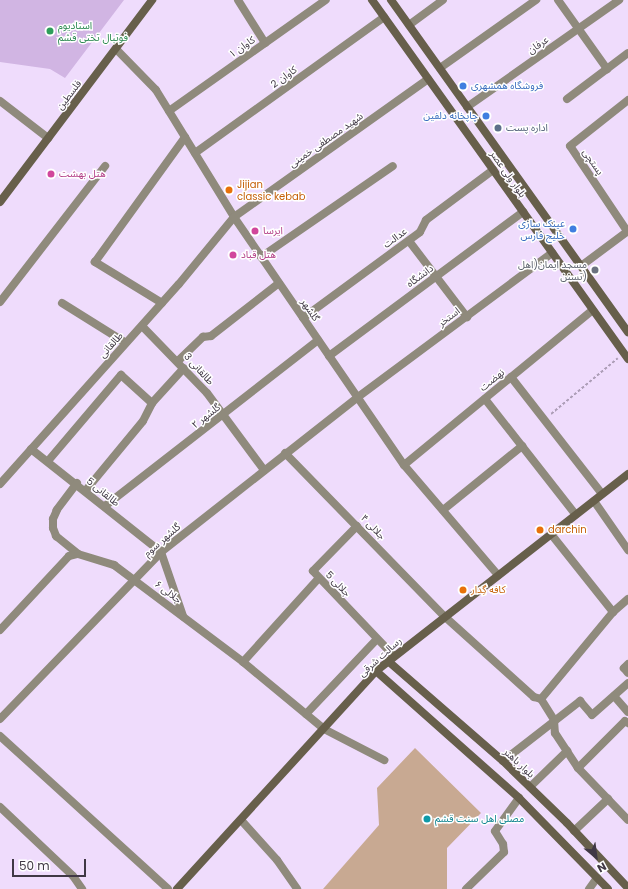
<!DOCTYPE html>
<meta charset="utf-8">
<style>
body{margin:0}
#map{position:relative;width:628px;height:889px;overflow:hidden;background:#efdcfc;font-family:Poppins,"Noto Sans Arabic",sans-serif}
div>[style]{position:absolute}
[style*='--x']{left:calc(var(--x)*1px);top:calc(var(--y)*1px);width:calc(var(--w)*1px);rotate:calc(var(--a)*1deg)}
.green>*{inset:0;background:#d1b5e3}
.building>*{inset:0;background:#c8a992}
.path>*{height:2px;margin-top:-1px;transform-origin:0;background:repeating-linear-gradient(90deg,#ac9db6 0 3px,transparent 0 5px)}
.minor>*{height:8px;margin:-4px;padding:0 4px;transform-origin:4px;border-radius:4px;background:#8f8a7c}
.secondary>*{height:8px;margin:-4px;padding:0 4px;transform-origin:4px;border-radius:4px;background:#675f4b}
.dots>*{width:11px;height:11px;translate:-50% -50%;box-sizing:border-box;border:2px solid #fff;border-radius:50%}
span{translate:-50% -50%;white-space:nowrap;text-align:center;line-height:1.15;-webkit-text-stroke:3px #fff;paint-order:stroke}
.leisure-label{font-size:10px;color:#27864d}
.left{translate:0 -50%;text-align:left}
.street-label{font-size:10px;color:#403845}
.shop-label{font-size:10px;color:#366cbe}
.right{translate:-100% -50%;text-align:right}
.service-label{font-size:10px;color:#4e5e75}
.hotel-label{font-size:10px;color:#b23c85}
.food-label{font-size:10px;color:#c56008}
.worship-label{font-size:10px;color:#5b616d}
.culture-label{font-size:10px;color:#0d838f}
.north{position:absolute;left:576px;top:837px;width:40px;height:40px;-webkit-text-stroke:3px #fff;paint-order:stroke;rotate:151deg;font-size:11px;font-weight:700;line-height:16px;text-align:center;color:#403845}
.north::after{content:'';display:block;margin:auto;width:14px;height:18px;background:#403845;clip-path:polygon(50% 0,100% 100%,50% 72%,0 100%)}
.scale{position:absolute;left:12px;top:859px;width:74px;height:18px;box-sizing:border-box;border:2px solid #403845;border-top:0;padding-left:5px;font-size:12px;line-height:14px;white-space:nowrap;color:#403845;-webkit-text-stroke:3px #fff;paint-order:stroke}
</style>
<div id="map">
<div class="green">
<div style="clip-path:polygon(0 0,124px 0,65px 78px,50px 69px,0 62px)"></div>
</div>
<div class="building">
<div style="clip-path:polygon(415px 748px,481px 813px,447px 848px,447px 889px,323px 889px,379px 825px,377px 788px)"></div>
</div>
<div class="path">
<div style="--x:551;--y:414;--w:87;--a:-39.9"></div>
</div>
<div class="minor">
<div style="--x:238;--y:0;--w:51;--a:57.9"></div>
<div style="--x:558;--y:0;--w:85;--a:54.6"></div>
<div style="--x:409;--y:25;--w:42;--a:-36.3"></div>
<div style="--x:116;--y:49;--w:57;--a:45.7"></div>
<div style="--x:156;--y:90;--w:149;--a:58.4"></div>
<div style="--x:234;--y:217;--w:301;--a:55.6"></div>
<div style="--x:404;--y:465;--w:145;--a:49.5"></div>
<div style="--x:440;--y:68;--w:118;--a:-35.3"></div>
<div style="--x:567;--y:99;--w:76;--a:-37"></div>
<div style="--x:0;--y:101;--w:61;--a:37.6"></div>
<div style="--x:467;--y:107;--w:186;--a:-35.1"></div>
<div style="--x:169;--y:111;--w:192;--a:-35.3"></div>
<div style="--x:195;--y:153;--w:233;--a:-35.7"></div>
<div style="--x:627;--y:231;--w:102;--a:-123.8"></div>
<div style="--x:570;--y:146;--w:74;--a:-38.4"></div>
<div style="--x:409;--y:241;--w:96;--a:52.7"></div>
<div style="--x:261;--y:257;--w:160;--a:-34.6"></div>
<div style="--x:581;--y:266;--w:59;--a:-36.7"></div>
<div style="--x:0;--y:302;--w:172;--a:-52.3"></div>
<div style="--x:62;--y:303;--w:75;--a:32"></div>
<div style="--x:162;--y:303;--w:79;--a:-148.5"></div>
<div style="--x:95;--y:262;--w:154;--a:-54.2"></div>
<div style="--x:303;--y:318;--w:145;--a:-36.3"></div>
<div style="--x:420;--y:232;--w:13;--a:-63"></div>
<div style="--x:426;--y:220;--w:84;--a:-36.7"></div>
<div style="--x:142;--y:326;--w:93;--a:45.9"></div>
<div style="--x:207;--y:393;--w:96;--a:53.5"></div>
<div style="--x:329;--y:356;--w:242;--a:-36.6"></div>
<div style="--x:178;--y:361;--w:35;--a:-44"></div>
<div style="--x:203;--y:337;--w:8;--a:-7"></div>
<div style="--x:211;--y:336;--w:86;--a:-37.9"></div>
<div style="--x:511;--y:377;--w:148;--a:52.1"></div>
<div style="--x:485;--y:399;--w:147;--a:51.9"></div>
<div style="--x:31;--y:449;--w:166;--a:38.4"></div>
<div style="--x:161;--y:552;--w:68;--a:71"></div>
<div style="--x:285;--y:453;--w:228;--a:45.7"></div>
<div style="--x:444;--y:616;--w:121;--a:42"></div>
<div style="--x:534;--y:697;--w:7;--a:16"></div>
<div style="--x:48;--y:461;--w:113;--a:-49.7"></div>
<div style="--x:121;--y:375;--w:42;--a:42.1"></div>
<div style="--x:404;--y:465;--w:244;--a:-39.4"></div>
<div style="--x:77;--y:483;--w:34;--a:127"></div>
<div style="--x:57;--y:510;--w:10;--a:114"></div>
<div style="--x:53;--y:519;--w:9;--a:90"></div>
<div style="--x:53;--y:528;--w:9;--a:69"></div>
<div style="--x:56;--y:536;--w:28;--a:39"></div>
<div style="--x:0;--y:484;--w:268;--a:-48.2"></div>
<div style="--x:179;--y:284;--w:87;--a:-50.6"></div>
<div style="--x:234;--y:217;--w:238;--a:-35.4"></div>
<div style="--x:86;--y:490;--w:89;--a:-50.4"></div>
<div style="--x:143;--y:421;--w:20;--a:-63"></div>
<div style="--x:152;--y:403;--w:47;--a:-47.6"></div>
<div style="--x:594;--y:501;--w:60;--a:55.2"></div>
<div style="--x:105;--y:506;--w:270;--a:-37.9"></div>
<div style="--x:443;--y:510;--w:102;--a:-39"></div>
<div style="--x:357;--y:526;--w:63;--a:134.4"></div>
<div style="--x:313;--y:571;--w:117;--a:46.4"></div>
<div style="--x:551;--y:534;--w:100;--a:51.5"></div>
<div style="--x:0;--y:630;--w:101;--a:-47"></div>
<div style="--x:69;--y:556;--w:9;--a:-13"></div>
<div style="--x:78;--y:554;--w:38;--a:17"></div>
<div style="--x:114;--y:565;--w:161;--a:36.9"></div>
<div style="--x:243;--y:662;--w:105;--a:39.6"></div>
<div style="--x:324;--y:729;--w:68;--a:27.3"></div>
<div style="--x:243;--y:662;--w:113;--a:-47.9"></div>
<div style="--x:628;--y:664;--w:6;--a:135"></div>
<div style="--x:624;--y:668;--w:6;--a:51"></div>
<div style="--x:614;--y:696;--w:21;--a:49"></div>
<div style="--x:541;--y:699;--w:25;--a:58"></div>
<div style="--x:554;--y:720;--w:13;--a:86"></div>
<div style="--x:555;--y:733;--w:42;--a:56.7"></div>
<div style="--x:578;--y:768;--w:72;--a:46.1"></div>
<div style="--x:541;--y:699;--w:113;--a:-50.4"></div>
<div style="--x:613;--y:612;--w:20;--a:-41"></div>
<div style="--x:306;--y:714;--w:103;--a:-46.6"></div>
<div style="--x:0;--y:719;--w:232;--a:-46"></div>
<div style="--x:161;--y:552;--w:251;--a:-38.2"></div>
<div style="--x:358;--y:397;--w:242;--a:-36.6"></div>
<div style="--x:0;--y:736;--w:227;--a:42.3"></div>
<div style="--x:503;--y:761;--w:98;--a:-37.9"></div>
<div style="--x:580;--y:701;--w:18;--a:49"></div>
<div style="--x:592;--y:715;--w:48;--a:-41.6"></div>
<div style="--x:578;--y:768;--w:66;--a:-45"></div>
<div style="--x:625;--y:721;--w:4;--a:34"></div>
<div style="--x:530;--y:787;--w:52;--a:-44.2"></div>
<div style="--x:0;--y:807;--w:100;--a:43.4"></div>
<div style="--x:73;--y:876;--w:16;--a:55"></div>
<div style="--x:241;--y:820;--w:54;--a:48"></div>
<div style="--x:277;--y:860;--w:35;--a:55"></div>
<div style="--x:574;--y:831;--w:47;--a:-43.3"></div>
<div style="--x:466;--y:889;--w:53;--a:-44.2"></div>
<div style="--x:504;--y:852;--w:8;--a:-97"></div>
<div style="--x:503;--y:844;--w:15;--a:-122"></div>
<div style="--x:495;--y:831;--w:41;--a:-54"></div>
<div style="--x:589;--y:889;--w:14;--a:-54"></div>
</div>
<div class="secondary">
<div style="--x:372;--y:0;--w:441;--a:54.5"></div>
<div style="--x:391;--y:0;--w:408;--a:54.5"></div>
<div style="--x:0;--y:202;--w:253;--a:-53"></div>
<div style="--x:388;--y:661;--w:152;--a:41"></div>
<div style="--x:503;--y:761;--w:89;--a:44.1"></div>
<div style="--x:567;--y:823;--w:89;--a:46.8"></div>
<div style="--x:376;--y:671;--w:191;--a:41.6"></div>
<div style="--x:519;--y:798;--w:127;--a:45.6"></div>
<div style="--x:177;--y:889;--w:295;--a:-47.6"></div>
<div style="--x:376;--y:671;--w:320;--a:-38"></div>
</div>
<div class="dots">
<div style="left:50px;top:31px;background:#2e9e5b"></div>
<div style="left:463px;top:86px;background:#3f7fe0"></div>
<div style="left:486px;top:116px;background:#3f7fe0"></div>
<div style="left:498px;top:128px;background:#5c6f8a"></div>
<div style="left:51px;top:174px;background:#d1479c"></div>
<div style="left:229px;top:190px;background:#e8710a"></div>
<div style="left:573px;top:229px;background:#3f7fe0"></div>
<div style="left:255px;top:231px;background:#d1479c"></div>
<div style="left:233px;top:255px;background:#d1479c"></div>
<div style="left:595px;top:270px;background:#6b7280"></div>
<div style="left:540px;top:530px;background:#e8710a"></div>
<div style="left:463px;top:590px;background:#e8710a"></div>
<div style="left:427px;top:819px;background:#0f9aa8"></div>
</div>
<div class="leisure-label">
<span class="left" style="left:58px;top:31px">استادیوم<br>فوتبال تختی قشم</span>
</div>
<div class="street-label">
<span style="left:538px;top:45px;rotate:-35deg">عرفان</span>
<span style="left:242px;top:47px;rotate:-35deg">کاوان ۱</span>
<span style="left:284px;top:77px;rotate:-36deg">کاوان 2</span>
<span style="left:69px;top:95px;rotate:-53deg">فلسطین</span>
<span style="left:326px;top:140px;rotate:-35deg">شهید مصطفی خمینی</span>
<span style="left:593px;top:162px;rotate:56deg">پستچی</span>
<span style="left:508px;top:174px;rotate:55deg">بلوار ولی عصر</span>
<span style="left:395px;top:238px;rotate:-36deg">عدالت</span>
<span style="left:420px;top:276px;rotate:-36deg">دانشگاه</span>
<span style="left:310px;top:310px;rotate:56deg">گلشهر</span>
<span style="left:449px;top:317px;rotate:-37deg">استخر</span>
<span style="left:111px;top:345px;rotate:-48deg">طالقانی</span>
<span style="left:199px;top:369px;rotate:48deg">طالقانی 3</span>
<span style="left:492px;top:380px;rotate:-39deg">نهضت</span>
<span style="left:206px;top:416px;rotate:-38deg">گلشهر ۲</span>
<span style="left:103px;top:492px;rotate:39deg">طالقانی 5</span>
<span style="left:373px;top:527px;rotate:46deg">جلالی ۴</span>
<span style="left:162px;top:540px;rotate:-41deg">گلشهر سوم</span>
<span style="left:338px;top:584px;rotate:46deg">جلالی 5</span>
<span style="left:168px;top:592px;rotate:37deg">جلالی ۶</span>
<span style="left:380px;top:657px;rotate:-42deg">رسالت شرقی</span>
<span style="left:519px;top:763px;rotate:43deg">بلوار باهنر</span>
</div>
<div class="shop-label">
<span class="left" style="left:471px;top:86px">فروشگاه همشهری</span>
<span class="right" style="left:478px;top:116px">چاپخانه دلفین</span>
<span class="right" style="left:565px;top:229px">عینک سازی<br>خلیج فارس</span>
</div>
<div class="service-label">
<span class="left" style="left:506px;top:128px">اداره پست</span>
</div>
<div class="hotel-label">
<span class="left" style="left:59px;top:174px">هتل بهشت</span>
<span class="left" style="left:263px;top:231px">ایرسا</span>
<span class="left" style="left:241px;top:255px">هتل قباد</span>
</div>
<div class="food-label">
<span class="left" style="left:237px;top:190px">Jijian<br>classic kebab</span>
<span class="left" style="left:548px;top:530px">darchin</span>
<span class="left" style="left:471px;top:590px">کافه گِدار</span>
</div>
<div class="worship-label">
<span class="right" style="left:587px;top:270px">مسجد ایمان(اهل<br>تسنن)</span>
</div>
<div class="culture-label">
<span class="left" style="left:435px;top:819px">مصلی اهل سنت قشم</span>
</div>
<div class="north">N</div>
<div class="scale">50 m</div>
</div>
